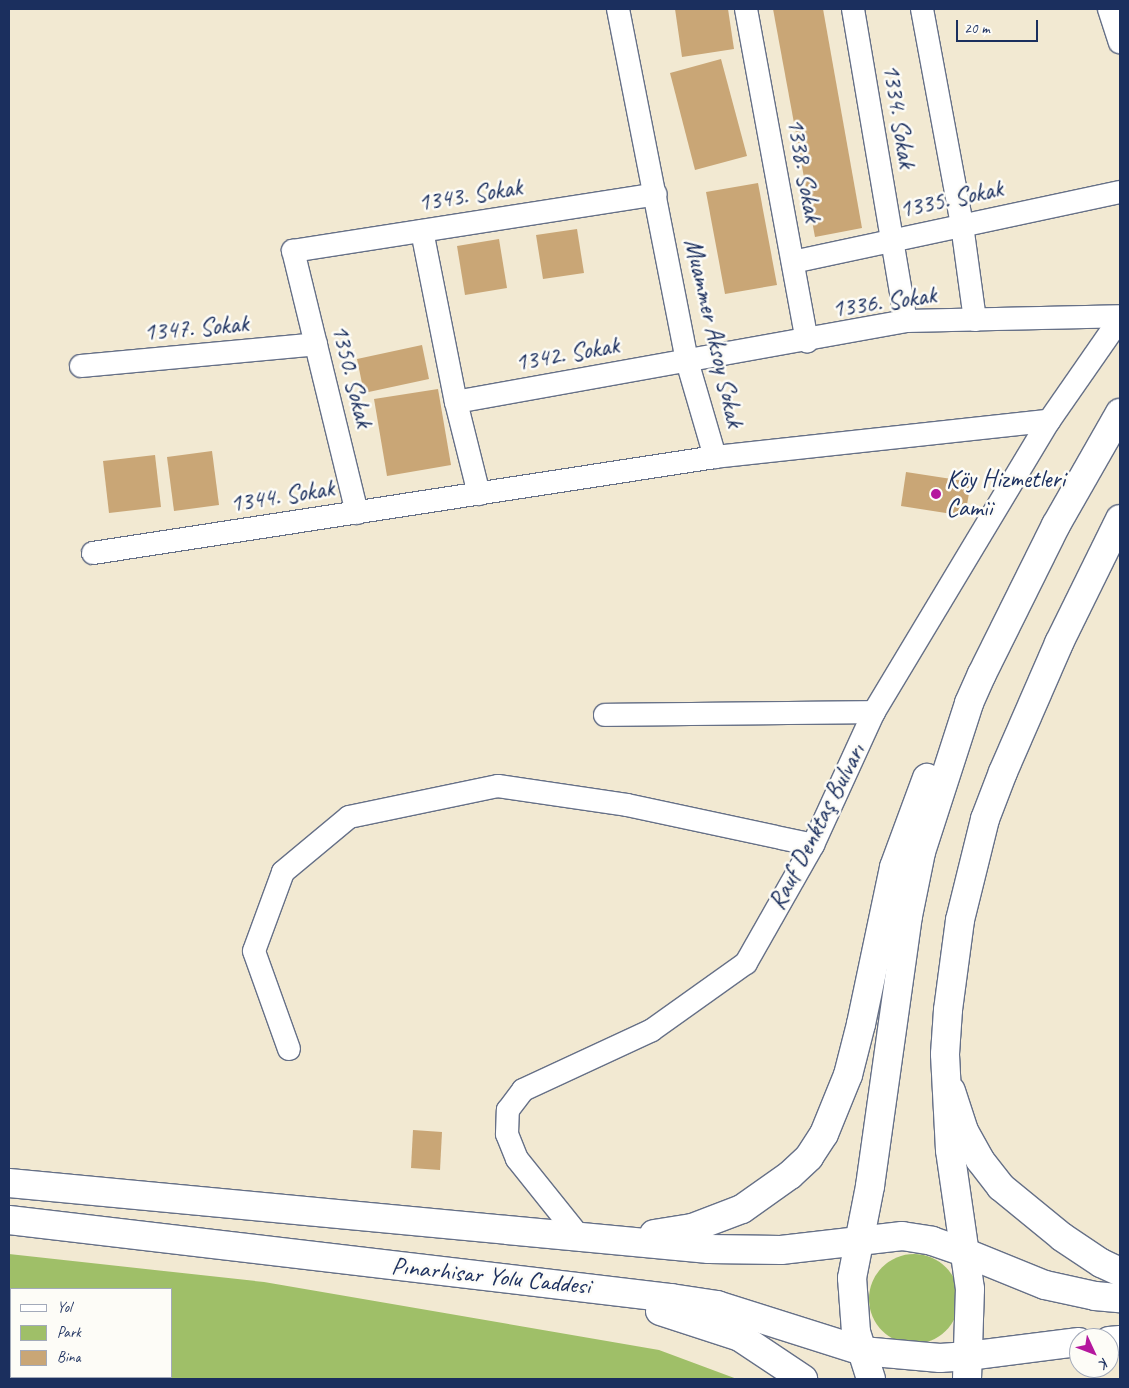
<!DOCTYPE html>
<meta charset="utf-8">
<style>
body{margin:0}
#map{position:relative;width:1129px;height:1388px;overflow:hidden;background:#f2e9d2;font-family:Caveat,sans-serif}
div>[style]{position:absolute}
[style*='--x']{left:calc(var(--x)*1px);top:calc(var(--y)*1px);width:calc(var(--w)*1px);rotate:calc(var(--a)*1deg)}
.green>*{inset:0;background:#9fbf68}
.round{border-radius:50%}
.building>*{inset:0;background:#c9a676}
.roads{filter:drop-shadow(1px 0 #667087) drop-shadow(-1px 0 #667087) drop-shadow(0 1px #667087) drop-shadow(0 -1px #667087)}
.minor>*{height:22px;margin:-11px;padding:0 11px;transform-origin:11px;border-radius:11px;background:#fff}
.primary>*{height:28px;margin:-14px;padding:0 14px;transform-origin:14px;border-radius:14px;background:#fff}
.trunk>*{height:28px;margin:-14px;padding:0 14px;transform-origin:14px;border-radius:14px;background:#fff}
.dots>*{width:14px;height:14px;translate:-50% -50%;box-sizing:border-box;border:2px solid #fdfcf7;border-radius:50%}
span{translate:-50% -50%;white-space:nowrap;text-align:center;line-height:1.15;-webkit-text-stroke:5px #fdfcf7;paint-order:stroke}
.street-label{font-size:25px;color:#1b2f5e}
.poi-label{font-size:25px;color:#1b2f5e}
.left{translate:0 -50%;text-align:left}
.frame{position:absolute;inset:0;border:10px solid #1b2f5e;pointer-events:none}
.legend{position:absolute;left:10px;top:1288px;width:162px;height:90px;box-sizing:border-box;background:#fdfcf7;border:1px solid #a3aaba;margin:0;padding:6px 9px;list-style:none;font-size:15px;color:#1b2f5e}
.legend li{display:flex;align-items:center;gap:10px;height:25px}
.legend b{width:25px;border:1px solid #a3aaba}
.north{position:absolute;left:1069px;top:1328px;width:50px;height:50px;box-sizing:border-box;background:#fdfcf7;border:1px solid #a3aaba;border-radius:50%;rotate:133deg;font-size:14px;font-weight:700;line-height:20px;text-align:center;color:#1b2f5e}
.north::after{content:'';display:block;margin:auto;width:18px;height:22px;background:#b5179e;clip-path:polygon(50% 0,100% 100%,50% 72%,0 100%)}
.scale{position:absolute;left:956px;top:20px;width:82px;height:22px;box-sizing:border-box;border:2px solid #1b2f5e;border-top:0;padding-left:6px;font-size:15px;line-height:18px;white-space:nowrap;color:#1b2f5e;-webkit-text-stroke:4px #fdfcf7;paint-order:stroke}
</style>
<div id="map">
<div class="green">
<div class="round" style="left:869px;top:1254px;width:90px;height:90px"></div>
<div style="clip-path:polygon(evenodd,9px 1254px,264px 1282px,659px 1350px,737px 1379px,9px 1379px,9px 1254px,11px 1289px,171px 1289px,171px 1377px,11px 1377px,11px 1289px)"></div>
</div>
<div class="building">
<div style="clip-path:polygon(675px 9px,728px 9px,734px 49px,682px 57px)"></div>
<div style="clip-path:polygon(773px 9px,823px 9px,862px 228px,815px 237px)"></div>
<div style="clip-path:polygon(721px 59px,747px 156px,695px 170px,670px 73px)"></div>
<div style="clip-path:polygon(758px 183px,777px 285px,725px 294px,706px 192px)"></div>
<div style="clip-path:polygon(577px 229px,584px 273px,543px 279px,536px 235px)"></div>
<div style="clip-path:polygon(499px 239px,507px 288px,465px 295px,457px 246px)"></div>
<div style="clip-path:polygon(422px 345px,429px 379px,364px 393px,357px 359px)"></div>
<div style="clip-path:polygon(438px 389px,451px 465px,387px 476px,374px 399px)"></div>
<div style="clip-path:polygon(212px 451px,219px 505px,174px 511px,167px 457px)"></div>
<div style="clip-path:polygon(155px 455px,161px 507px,109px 513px,103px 461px)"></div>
<div style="clip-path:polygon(906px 472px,971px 482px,965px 516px,901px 506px)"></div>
<div style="clip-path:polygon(413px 1130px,442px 1132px,440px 1170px,411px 1168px)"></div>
</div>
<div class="roads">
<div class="minor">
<div style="--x:618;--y:9;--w:359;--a:78.9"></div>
<div style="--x:687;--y:361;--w:100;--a:73.7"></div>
<div style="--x:746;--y:9;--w:338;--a:79.6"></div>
<div style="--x:853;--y:9;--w:316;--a:80.4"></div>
<div style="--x:922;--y:9;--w:220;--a:79.5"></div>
<div style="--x:962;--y:225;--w:96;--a:82.2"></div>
<div style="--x:1109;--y:9;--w:35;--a:72"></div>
<div style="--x:422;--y:231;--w:174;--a:78.8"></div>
<div style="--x:456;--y:402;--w:95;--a:76"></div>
<div style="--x:793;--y:262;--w:334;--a:-12.1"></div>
<div style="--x:81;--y:366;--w:236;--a:-5.3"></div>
<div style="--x:456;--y:402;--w:457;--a:-10.2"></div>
<div style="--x:906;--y:321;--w:214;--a:-1.3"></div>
<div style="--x:357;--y:513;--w:270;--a:-103.7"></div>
<div style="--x:293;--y:251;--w:367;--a:-8.9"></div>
<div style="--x:93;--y:553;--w:629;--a:-8.77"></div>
<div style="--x:715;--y:457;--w:336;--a:-6.2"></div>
<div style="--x:605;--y:715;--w:269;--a:-0.6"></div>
<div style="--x:289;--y:1049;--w:104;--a:-109.7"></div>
<div style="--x:254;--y:951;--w:84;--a:-69.8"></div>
<div style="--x:283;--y:872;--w:86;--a:-39.8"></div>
<div style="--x:349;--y:817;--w:152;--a:-11.8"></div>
<div style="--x:498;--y:786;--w:130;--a:8.4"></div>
<div style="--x:627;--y:805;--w:190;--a:12.1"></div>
<div style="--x:582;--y:1240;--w:104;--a:-128.7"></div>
<div style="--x:517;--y:1159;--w:27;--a:-112"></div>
<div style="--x:507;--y:1134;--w:24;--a:-88"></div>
<div style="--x:508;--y:1110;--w:25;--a:-53"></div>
<div style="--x:523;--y:1090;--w:142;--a:-24.9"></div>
<div style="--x:652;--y:1030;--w:115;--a:-35.5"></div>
<div style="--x:746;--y:963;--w:136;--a:-60.4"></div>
<div style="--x:813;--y:845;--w:146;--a:-65.4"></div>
<div style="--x:874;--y:712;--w:340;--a:-59"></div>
<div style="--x:1049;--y:421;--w:124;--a:-55.2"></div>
</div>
<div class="primary">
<div style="--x:951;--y:1091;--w:42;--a:72"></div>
<div style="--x:964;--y:1131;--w:33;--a:61"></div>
<div style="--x:980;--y:1160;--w:34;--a:52"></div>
<div style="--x:1001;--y:1187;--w:79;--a:39.3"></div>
<div style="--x:1062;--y:1237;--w:47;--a:33.7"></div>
<div style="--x:1101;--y:1263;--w:21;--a:25"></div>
<div style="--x:966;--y:1253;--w:85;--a:22.1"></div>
<div style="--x:1045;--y:1285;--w:51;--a:12.4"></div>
<div style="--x:1095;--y:1296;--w:25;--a:5"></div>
<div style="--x:1109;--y:1341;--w:11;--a:-5"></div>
<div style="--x:968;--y:1356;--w:112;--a:-7.2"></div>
</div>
<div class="trunk">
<div style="--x:9;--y:1183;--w:703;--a:5.39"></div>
<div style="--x:709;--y:1249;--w:72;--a:0.8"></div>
<div style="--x:781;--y:1250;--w:122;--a:-6.6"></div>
<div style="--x:902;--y:1236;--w:30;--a:9"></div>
<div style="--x:932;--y:1241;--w:36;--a:19"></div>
<div style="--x:9;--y:1220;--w:667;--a:6.72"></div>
<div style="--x:671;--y:1298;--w:47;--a:8.7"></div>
<div style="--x:717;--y:1305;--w:152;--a:17.6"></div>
<div style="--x:862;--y:1351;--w:78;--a:5.1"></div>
<div style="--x:940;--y:1358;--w:28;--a:-4"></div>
<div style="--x:654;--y:1234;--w:38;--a:-9"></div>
<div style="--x:692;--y:1228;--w:53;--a:-20.8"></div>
<div style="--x:742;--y:1209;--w:59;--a:-35.3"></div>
<div style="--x:790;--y:1175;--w:26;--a:-43"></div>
<div style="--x:809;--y:1157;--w:27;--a:-57"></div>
<div style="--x:824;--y:1134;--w:64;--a:-67.9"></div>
<div style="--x:848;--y:1075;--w:53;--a:-75.7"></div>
<div style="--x:861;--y:1024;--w:160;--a:-78.1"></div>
<div style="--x:894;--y:867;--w:95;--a:-69.7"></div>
<div style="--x:660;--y:1311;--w:84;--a:18"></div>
<div style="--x:740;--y:1337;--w:76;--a:33.7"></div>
<div style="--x:871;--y:1379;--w:49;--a:-107.7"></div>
<div style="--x:856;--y:1332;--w:54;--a:-94.2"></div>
<div style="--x:852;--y:1278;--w:94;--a:-78.9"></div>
<div style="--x:870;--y:1186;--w:273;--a:-82"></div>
<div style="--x:908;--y:916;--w:65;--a:-78.5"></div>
<div style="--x:921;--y:852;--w:157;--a:-72.1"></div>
<div style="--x:969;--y:703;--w:32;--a:-66"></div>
<div style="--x:982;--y:674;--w:166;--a:-63.6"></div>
<div style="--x:1056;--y:525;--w:129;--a:-60.3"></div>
<div style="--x:967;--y:1379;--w:90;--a:-88.1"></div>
<div style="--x:970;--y:1289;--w:140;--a:-98.2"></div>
<div style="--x:950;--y:1150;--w:96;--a:-93"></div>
<div style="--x:945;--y:1054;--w:44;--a:-86.1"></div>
<div style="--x:948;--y:1010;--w:91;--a:-82.4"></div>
<div style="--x:960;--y:920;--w:104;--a:-76.1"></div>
<div style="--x:985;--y:819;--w:50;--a:-69"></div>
<div style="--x:1003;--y:772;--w:141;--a:-66.5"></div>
<div style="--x:1059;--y:643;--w:138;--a:-63.8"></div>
</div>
</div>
<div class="dots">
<div style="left:936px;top:494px;background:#b5179e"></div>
</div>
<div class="street-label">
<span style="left:899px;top:116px;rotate:81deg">1334. Sokak</span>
<span style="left:804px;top:170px;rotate:80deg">1338. Sokak</span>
<span style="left:470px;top:195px;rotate:-9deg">1343. Sokak</span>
<span style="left:951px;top:199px;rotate:-12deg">1335. Sokak</span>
<span style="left:884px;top:302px;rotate:-8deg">1336. Sokak</span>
<span style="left:196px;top:328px;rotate:-5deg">1347. Sokak</span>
<span style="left:714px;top:333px;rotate:77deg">Muammer Aksoy Sokak</span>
<span style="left:567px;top:354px;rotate:-10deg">1342. Sokak</span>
<span style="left:352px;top:376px;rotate:76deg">1350. Sokak</span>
<span style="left:282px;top:496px;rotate:-9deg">1344. Sokak</span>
<span style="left:817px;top:827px;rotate:-63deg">Rauf Denktaş Bulvarı</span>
<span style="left:491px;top:1276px;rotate:6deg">Pınarhisar Yolu Caddesi</span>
</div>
<div class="poi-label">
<span class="left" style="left:946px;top:494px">Köy Hizmetleri<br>Camii</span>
</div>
<div class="frame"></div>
<ul class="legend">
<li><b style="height:6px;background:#fff"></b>Yol</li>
<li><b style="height:14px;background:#9fbf68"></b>Park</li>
<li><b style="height:14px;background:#c9a676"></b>Bina</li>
</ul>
<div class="north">K</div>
<div class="scale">20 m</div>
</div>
